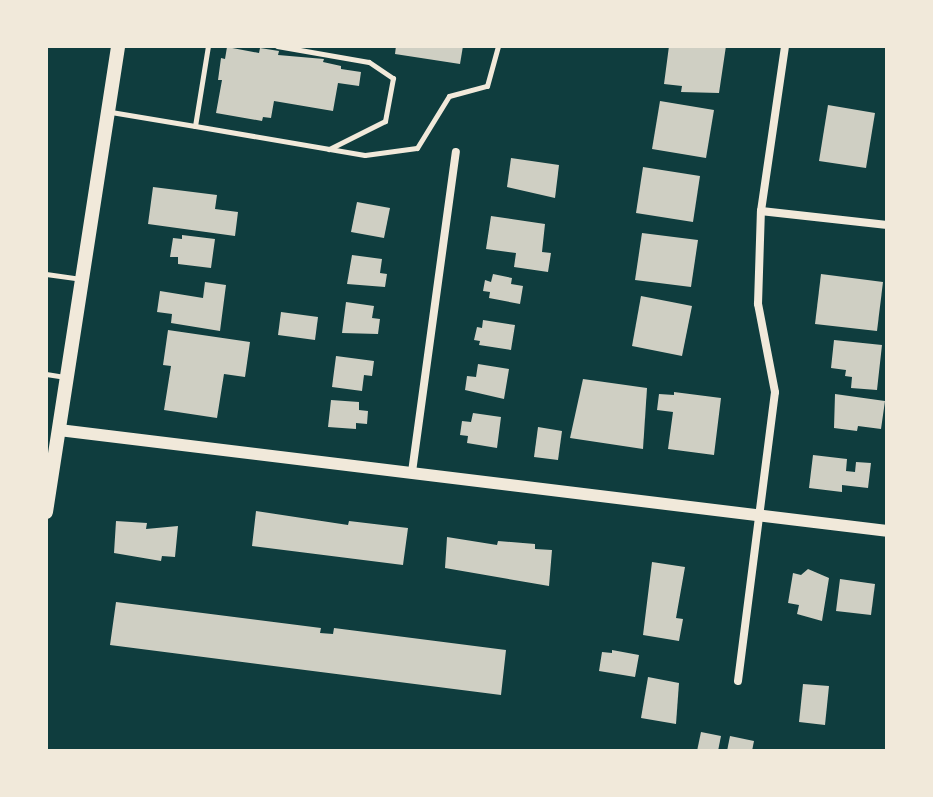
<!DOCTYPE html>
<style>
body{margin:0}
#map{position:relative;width:933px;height:797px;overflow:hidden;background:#0f3d3e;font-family:Quicksand,sans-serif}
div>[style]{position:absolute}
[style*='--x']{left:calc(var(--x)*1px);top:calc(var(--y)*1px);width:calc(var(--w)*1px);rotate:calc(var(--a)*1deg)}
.building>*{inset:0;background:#cfcfc3}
.service>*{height:5px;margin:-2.5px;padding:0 2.5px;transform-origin:2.5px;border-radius:2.5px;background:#f1e9da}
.minor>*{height:8px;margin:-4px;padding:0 4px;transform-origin:4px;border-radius:4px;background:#f1e9da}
.tertiary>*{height:12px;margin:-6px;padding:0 6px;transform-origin:6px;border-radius:6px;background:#f1e9da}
.secondary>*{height:14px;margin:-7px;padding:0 7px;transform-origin:7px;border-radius:7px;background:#f1e9da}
span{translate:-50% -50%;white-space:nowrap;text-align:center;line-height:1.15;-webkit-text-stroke:8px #f1e9da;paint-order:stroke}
.frame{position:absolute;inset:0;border:48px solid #f1e9da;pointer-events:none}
</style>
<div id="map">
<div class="building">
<div style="clip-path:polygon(396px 46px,463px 46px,460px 64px,395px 54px)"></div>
<div style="clip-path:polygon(669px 46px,726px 46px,719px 93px,681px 92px,682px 86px,664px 84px)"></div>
<div style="clip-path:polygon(227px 47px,259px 53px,260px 48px,279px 51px,278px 55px,324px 59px,323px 62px,341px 66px,341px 69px,361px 72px,359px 86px,338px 83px,333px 111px,274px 101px,271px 118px,263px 117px,262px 121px,216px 113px,222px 80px,218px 80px,221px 58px,225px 59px)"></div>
<div style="clip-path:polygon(660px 101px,714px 110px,706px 158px,652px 149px)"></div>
<div style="clip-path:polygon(828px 105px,875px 113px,866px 168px,819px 161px)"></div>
<div style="clip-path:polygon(511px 158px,559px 165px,555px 198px,507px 187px)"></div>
<div style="clip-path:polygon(643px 167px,700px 176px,693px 222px,636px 213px)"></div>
<div style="clip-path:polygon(153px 187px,217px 195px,215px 209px,238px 212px,235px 236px,148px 224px)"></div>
<div style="clip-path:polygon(357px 202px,390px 208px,384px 238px,351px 232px)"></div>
<div style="clip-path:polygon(491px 216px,545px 224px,542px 252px,551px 253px,548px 272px,514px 267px,516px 253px,486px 249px)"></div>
<div style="clip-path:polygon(642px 233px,698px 240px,691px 287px,635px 280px)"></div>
<div style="clip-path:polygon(182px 235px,215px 239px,211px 268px,178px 264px,178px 257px,170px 257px,173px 238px,182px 239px)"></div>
<div style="clip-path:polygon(352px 255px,382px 259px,380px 273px,387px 274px,385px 287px,347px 284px)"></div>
<div style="clip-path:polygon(493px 274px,512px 278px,511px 284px,523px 286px,520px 304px,489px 298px,490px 292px,483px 291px,485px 280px,491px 282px)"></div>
<div style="clip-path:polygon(821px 274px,883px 282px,877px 331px,815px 324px)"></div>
<div style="clip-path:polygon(205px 282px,226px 285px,220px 331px,171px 323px,172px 314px,157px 312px,160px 291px,203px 298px)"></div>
<div style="clip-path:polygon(641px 296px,692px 306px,682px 356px,632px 346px)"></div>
<div style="clip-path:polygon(346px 302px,374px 306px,372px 318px,380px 319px,378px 334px,342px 333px)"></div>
<div style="clip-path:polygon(281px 312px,318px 317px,315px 340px,278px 335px)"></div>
<div style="clip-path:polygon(483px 320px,515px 325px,511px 350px,479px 345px,480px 341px,474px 340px,477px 327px,482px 328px)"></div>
<div style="clip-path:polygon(168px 330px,250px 342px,245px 377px,224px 374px,217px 418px,164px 410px,171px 366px,163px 365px)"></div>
<div style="clip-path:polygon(834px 340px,882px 345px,877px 390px,851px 388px,852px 377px,845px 376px,846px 370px,831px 368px)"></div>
<div style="clip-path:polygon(336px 356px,374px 361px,372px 376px,364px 375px,362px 391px,332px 387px)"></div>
<div style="clip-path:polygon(478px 364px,509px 369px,504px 399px,465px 390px,467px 376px,476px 377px)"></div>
<div style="clip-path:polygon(583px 379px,647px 388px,643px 449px,570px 438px)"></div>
<div style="clip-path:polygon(674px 392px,721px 398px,714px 455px,668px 449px,673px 412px,657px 410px,659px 394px,674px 395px)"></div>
<div style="clip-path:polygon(835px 394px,885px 401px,881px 429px,858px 426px,857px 431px,834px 428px)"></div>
<div style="clip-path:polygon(331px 400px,359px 402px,359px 410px,368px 411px,367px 424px,356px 423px,356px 429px,328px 427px)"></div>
<div style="clip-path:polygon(473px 413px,501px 417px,497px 448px,467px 443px,468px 436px,460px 435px,462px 421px,471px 422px)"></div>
<div style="clip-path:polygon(538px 427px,562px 431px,558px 460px,534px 457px)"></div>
<div style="clip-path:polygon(813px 455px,847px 459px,846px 471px,855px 472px,856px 462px,871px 463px,868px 488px,842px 485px,842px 492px,809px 488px)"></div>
<div style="clip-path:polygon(256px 511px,348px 525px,349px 521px,408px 528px,403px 565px,252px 546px)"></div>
<div style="clip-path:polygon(116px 521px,147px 523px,146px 529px,178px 526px,175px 557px,162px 556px,161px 561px,114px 553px)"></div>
<div style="clip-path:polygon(447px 537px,497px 545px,498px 541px,535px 544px,535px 549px,552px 550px,549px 586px,445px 568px)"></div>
<div style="clip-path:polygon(652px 562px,685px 567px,676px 618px,683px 619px,679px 641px,643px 635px)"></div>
<div style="clip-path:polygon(808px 569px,829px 578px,822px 621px,797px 614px,799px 605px,788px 603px,793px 573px,801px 575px)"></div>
<div style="clip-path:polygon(840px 579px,875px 584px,871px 615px,836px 611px)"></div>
<div style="clip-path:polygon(116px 602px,321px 628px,320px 633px,333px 634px,334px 628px,506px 650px,501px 695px,110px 645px)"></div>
<div style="clip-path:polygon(612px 650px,639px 655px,635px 677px,599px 671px,602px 652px,612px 653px)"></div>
<div style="clip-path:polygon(648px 677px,679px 683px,676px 724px,641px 718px)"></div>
<div style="clip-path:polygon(803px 684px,829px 686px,825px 725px,799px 722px)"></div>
<div style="clip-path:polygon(701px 732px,721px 736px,718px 751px,697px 751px)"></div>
<div style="clip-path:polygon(730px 736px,754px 741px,752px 751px,727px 751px)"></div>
</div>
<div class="service">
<div style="--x:277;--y:46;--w:93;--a:9.9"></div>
<div style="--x:369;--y:62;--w:29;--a:34"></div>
<div style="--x:393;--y:78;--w:44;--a:100.5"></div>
<div style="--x:385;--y:121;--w:63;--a:153.4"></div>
<div style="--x:111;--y:112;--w:85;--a:9.5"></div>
<div style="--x:195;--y:126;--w:81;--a:-80.8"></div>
<div style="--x:195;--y:126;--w:172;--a:9.7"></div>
<div style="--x:365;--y:155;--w:52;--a:-7.7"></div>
<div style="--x:417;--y:148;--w:61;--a:-58.4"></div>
<div style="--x:449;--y:96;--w:39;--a:-15"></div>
<div style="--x:487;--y:86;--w:41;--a:-74.6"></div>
<div style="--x:46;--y:274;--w:35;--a:8"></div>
<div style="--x:46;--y:374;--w:20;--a:9"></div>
</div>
<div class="minor">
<div style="--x:761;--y:211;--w:127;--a:6.3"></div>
<div style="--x:412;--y:472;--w:323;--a:-82.2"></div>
<div style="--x:738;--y:681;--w:291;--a:-82.7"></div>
<div style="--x:775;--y:392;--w:90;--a:-100.9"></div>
<div style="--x:758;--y:304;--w:93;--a:-88.2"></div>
<div style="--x:761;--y:211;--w:167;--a:-81.7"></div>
</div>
<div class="tertiary">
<div style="--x:59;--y:430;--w:834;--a:6.95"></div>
</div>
<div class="secondary">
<div style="--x:46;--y:512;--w:472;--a:-81.2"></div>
</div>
<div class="frame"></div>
</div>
